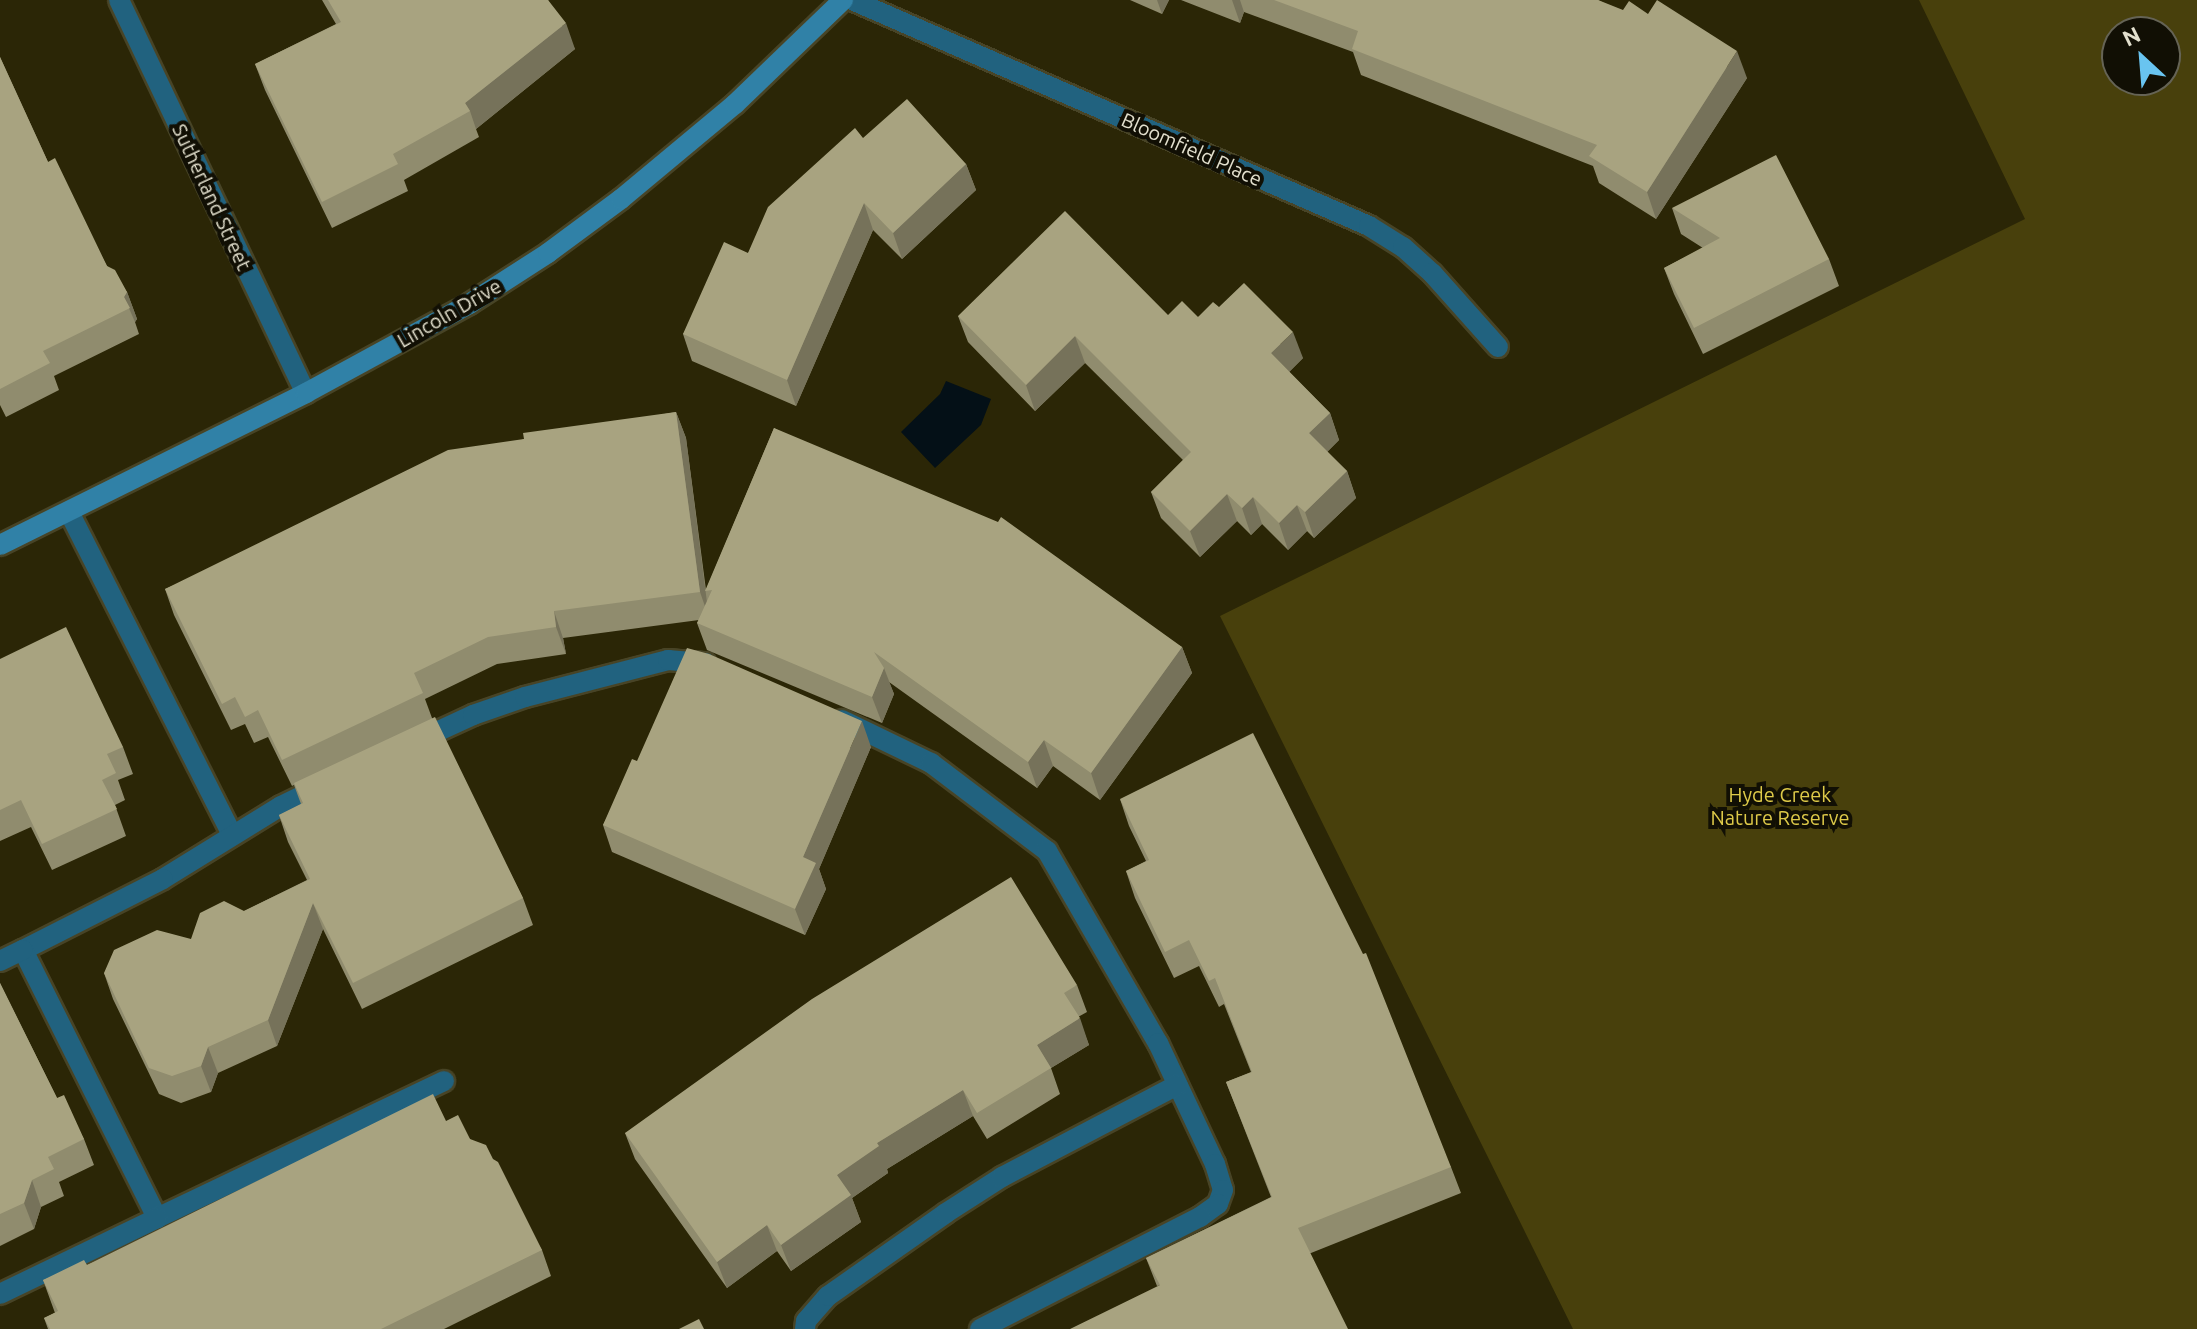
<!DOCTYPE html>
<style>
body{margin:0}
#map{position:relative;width:2197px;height:1329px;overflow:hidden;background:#2b2606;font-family:Ubuntu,sans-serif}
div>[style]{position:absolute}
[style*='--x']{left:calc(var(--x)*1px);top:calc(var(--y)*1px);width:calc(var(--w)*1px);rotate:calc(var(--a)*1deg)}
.green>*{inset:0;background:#48400c}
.water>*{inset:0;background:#041017}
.roads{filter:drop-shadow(2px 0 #484426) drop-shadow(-2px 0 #484426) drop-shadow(0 2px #484426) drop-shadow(0 -2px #484426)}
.lane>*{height:20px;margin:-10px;padding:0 10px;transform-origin:10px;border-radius:10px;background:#21627f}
.street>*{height:20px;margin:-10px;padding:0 10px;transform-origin:10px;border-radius:10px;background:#21627f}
.secondary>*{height:20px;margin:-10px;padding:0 10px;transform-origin:10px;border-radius:10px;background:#3081a7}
.wall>*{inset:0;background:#908c6e}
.shaded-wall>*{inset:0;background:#76725a}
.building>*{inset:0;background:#a8a380}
span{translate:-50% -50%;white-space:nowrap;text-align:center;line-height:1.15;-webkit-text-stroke:8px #110f04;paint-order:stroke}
.street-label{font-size:20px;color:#e3e0ce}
.park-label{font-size:20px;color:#deca49}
.north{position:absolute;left:2101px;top:16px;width:80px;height:80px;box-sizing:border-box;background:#110f04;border:2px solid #656355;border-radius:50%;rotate:334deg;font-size:22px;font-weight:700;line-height:32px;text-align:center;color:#e3e0ce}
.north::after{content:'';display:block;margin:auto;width:28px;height:36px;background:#69c4f0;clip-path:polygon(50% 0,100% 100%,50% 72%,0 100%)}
</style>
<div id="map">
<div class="green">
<div style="clip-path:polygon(evenodd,1919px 0,2197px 0,2197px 1329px,1573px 1329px,1220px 616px,2025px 219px,1919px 0,2165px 32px,2165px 80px,2117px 80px,2117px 32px,2165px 32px)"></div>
</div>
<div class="water">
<div style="clip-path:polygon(946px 381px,991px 399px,981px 425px,935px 468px,901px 432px,940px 394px)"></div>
</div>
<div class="roads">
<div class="lane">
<div style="--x:69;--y:512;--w:362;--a:63.2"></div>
<div style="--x:842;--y:720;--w:99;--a:25.8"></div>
<div style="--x:931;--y:763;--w:146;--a:37.2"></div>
<div style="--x:1047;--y:851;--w:222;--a:60"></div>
<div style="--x:1158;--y:1043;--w:134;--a:64.8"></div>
<div style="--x:1215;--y:1164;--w:27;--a:73"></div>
<div style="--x:1223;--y:1190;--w:15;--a:110"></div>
<div style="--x:1218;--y:1204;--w:22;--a:144"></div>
<div style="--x:1200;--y:1217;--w:247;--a:153"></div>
<div style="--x:419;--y:740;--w:60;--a:-24.8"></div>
<div style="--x:473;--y:715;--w:55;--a:-19.1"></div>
<div style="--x:525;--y:697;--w:148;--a:-14.5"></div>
<div style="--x:668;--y:660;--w:38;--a:5"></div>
<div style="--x:322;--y:786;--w:46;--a:154"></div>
<div style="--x:281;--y:806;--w:139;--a:148.3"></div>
<div style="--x:163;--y:879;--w:157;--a:153.1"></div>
<div style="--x:23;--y:950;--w:300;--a:63.4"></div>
<div style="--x:157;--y:1218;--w:318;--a:-25.5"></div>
<div style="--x:0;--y:961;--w:25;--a:-26"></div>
<div style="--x:0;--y:1294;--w:174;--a:-25.8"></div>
<div style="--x:805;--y:1329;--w:8;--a:-83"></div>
<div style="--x:806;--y:1321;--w:33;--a:-49"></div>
<div style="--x:828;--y:1296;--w:144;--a:-35.1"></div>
<div style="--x:946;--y:1213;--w:67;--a:-32.7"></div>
<div style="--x:1002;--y:1177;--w:198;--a:-27.7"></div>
</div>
<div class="street">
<div style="--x:119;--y:0;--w:435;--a:64.6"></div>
<div style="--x:852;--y:0;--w:564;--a:23.61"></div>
<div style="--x:1369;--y:226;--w:40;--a:32"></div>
<div style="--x:1403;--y:247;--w:39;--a:42"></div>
<div style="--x:1432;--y:273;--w:99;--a:48.3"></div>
</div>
<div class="secondary">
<div style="--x:0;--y:545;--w:342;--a:-26.4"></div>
<div style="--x:306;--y:393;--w:186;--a:-28.6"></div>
<div style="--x:469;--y:304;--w:94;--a:-32.8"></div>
<div style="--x:548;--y:253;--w:91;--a:-36.5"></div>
<div style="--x:621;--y:199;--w:148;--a:-39.8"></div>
<div style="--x:735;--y:104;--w:150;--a:-43.9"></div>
</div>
</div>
<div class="wall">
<div style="clip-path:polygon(322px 0,548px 0,575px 49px,476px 129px,479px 137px,404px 180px,408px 191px,332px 228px,265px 90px,255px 64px,336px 24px)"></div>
<div style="clip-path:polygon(1130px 0,1169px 0,1162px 14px)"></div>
<div style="clip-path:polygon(1181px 0,1598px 0,1747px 78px,1656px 219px,1599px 183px,1593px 166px,1361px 75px,1353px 52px,1244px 12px,1240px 23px)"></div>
<div style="clip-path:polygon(0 57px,48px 162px,107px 266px,127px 292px,137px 319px,135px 322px,139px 334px,54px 376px,59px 390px,6px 417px,0 405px)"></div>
<div style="clip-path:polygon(863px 138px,966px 164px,976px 190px,902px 259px,873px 230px,796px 406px,692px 361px,683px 334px,748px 253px)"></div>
<div style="clip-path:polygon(1672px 208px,1829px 259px,1839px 286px,1703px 354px,1674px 294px,1664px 268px,1703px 248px,1681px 234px)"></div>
<div style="clip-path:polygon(1219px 307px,1303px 358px,1289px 372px,1330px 413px,1339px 440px,1327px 452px,1347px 471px,1356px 498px,1314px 538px,1307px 531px,1288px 550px,1262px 524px,1251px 535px,1237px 521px,1200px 557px,1161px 518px,1151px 492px,1183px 460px,1085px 363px,1035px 411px,968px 342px,958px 316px,1168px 315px,1198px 317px)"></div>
<div style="clip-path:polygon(676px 412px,686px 438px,706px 590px,774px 428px,1182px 647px,1192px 673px,1100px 800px,1053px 766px,1037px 788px,889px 682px,894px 694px,882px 723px,707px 650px,697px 623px,699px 620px,563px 638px,566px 654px,497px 664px,425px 699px,432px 718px,523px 898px,533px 925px,362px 1009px,323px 929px,277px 1046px,218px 1073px,211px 1092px,181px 1103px,159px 1094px,113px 999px,104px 973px,191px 939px,244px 911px,307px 880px,288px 842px,279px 815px,301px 804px,294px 785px,292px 786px,268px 737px,254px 743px,245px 724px,231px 730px,174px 615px,165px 589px,524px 439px)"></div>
<div style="clip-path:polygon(0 659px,123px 747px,133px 774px,118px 780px,125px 800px,115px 805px,126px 836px,52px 870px,31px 827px,0 841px)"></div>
<div style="clip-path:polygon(871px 747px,819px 869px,826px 889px,805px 935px,612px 852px,603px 825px,637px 761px)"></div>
<div style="clip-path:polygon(1120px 799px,1451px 1167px,1461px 1193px,1311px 1253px,1157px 1286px,1146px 1258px,1271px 1197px,1226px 1082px,1251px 1072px,1224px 1004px,1219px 1007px,1199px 966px,1174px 978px,1135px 898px,1126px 871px,1146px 861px,1129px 826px)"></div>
<div style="clip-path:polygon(0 983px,57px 1098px,84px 1139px,94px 1165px,59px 1182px,64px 1196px,41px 1207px,34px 1229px,0 1246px)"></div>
<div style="clip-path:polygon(1077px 985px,1087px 1012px,1078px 1017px,1089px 1045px,1051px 1068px,1060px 1094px,987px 1139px,973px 1116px,887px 1169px,888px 1173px,852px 1198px,861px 1222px,791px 1271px,777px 1251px,727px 1288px,635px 1159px,625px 1133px)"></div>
<div style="clip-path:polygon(446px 1121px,470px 1139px,542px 1250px,551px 1276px,444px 1329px,48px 1329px,44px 1318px,55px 1313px,43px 1280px,87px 1265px)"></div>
</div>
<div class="shaded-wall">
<div style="clip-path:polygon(1157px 0,1169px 0,1162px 14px)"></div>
<div style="clip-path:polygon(1232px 0,1240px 0,1244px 12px,1240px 23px)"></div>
<div style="clip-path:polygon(566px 23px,575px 49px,476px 129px,470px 111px,465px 103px)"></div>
<div style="clip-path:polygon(1737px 51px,1747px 78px,1656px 219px,1647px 192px)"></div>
<div style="clip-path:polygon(966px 164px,976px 190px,902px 259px,893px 233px)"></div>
<div style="clip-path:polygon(864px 203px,873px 230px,796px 406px,787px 380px)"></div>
<div style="clip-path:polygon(127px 292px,137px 319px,135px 322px,124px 297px)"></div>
<div style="clip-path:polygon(1293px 332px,1303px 358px,1281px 380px,1271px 353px)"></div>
<div style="clip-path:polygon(1075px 336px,1085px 363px,1035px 411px,1026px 385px)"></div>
<div style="clip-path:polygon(676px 412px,686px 438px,709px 618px,700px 592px)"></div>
<div style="clip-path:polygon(1330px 413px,1339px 440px,1319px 460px,1309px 433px)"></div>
<div style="clip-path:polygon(1347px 471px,1356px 498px,1314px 538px,1305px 512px)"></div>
<div style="clip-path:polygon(1227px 494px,1237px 521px,1200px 557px,1190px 531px)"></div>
<div style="clip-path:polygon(1253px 497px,1262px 524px,1251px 535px,1242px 508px)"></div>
<div style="clip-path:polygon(1297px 505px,1307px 531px,1288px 550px,1279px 523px)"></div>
<div style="clip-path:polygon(554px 611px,563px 638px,566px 654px,556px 627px)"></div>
<div style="clip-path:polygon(1182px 647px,1192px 673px,1100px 800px,1091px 773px)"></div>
<div style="clip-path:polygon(884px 668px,894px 694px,882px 723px,872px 697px)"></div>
<div style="clip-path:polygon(862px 721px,871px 747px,819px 869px,826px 889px,805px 935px,795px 909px,803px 857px)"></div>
<div style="clip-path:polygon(1044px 740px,1053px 766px,1037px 788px,1028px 762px)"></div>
<div style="clip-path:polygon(313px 903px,323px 929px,277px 1046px,268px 1020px)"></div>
<div style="clip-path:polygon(1080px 1018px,1089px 1045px,1051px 1068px,1037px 1045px)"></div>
<div style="clip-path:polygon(208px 1047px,218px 1073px,211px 1092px,201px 1066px)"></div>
<div style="clip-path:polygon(963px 1090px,973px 1116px,887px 1169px,888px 1173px,852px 1198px,861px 1222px,791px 1271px,781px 1245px,837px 1175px,877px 1143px)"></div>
<div style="clip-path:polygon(32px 1180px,41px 1207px,34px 1229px,24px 1203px)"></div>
<div style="clip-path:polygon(767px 1225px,777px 1251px,727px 1288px,717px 1262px)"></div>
</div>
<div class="building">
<div style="clip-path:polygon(328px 0,548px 0,566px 23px,465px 103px,470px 111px,393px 154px,398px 164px,322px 202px,255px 64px,341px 22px)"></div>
<div style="clip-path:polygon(1274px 0,1598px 0,1623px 10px,1629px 1px,1648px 14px,1657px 0,1737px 51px,1647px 192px,1589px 156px,1597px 145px,1352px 49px,1358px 31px)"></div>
<div style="clip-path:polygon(0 57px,48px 162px,55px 158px,107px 266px,115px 270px,127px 292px,124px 297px,130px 308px,43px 351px,50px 363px,0 389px)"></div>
<div style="clip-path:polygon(907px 99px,966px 164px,893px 233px,864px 203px,787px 380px,683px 334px,724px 242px,748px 253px,768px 207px,855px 128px,863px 138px)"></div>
<div style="clip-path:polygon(1776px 155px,1829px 259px,1694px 328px,1664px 268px,1720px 238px,1672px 208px)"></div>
<div style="clip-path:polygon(1065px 211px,1168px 315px,1182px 301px,1198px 317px,1213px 302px,1219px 307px,1244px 283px,1293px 332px,1271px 353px,1330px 413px,1309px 433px,1347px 471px,1305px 512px,1297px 505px,1279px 523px,1253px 497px,1242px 508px,1227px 494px,1190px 531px,1151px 492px,1191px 452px,1075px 336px,1026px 385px,958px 316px)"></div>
<div style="clip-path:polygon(676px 412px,700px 592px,554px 611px,556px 627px,488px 637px,414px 673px,423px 693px,282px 760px,258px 710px,245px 717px,235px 697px,222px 704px,165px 589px,448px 450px,524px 439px,523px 433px)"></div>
<div style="clip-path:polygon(774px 428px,998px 522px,1001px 517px,1182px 647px,1091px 773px,1044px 740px,1028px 762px,874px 652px,884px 668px,872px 697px,697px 623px,712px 590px,705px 591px)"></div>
<div style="clip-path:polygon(66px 627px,123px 747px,107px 754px,116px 773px,102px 780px,117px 809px,42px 844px,21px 800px,0 810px,0 659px)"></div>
<div style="clip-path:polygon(687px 648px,709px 654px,862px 721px,803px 857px,816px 863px,795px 909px,603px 825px,632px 759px,637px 761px)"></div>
<div style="clip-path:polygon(435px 717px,523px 898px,353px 983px,313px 903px,268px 1020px,208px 1047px,201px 1066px,172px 1076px,149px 1068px,104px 973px,114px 950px,157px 930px,191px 939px,200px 913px,224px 901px,244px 911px,310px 879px,279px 815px,303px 803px,294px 783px)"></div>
<div style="clip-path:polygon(1253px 733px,1363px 954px,1366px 953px,1451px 1167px,1298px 1228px,1348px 1329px,1070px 1329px,1160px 1285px,1146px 1258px,1272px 1197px,1226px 1082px,1252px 1072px,1215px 978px,1209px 981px,1189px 940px,1165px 952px,1126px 871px,1149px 860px,1120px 799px)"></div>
<div style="clip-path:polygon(1011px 877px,1077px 985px,1064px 993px,1080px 1018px,1037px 1045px,1051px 1068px,977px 1113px,963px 1090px,877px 1143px,879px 1146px,837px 1175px,851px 1195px,781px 1245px,767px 1225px,717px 1262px,625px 1133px,812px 999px)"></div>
<div style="clip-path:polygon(0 983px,57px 1098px,64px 1095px,84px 1139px,48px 1157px,54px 1169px,32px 1180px,24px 1203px,0 1214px)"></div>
<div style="clip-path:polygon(433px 1094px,446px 1121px,458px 1115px,470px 1139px,486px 1145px,493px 1159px,498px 1162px,542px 1250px,381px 1329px,50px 1329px,44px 1318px,58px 1311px,43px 1280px,84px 1260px,87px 1265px)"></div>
<div style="clip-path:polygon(699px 1319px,704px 1329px,679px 1329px)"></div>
</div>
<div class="street-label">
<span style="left:1192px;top:149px;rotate:24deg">Bloomfield Place</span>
<span style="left:212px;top:197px;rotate:65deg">Sutherland Street</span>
<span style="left:449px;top:313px;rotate:-30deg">Lincoln Drive</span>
</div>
<div class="park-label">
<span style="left:1780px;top:806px">Hyde Creek<br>Nature Reserve</span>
</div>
<div class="north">N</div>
</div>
